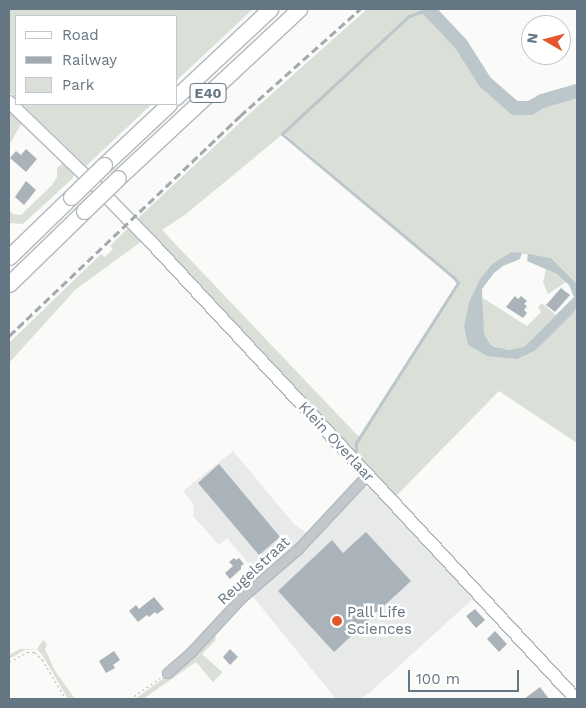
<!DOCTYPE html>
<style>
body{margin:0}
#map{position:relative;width:586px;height:708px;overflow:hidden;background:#fafaf8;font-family:"Work Sans",sans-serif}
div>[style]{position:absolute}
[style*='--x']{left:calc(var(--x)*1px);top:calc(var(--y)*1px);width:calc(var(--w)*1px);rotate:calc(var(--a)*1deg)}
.built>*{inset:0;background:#e8e9e9}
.green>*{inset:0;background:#dadfd7}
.water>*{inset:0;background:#bbc7cb}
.stream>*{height:2.5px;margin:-1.25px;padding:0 1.25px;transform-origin:1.25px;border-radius:1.25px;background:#bbc7cb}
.river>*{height:14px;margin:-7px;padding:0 7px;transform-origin:7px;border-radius:7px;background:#bbc7cb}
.building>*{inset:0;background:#aab3b9}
.path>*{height:1px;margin-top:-0.5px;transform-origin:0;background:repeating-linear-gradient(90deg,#bbbfc2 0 2.5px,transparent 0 5px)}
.roads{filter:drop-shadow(1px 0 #b3babf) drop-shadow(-1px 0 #b3babf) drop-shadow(0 1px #b3babf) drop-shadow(0 -1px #b3babf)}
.street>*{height:9px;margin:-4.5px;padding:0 4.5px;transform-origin:4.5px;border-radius:4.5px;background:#c3c8cc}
.secondary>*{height:12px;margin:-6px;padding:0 6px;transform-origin:6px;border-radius:6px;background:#fff}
.highway>*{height:15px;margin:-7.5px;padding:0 7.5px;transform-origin:7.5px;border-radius:7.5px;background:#fff}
.rail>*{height:2.5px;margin-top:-1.25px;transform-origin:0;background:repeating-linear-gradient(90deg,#a2aab0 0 8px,transparent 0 12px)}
.bridges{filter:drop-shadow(1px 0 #b4b9bd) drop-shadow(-1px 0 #b4b9bd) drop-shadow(0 1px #b4b9bd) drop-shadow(0 -1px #b4b9bd)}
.highway-bridge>*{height:15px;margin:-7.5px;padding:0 7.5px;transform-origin:7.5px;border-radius:7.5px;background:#fff}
.dots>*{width:14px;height:14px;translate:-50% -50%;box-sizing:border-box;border:2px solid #fff;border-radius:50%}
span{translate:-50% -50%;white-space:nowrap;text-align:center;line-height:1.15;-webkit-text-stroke:5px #fff;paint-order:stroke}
.shield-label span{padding:1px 4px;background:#fff;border:1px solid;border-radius:4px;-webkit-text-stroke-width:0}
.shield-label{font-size:14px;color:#657683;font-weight:700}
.street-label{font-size:15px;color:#657683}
.poi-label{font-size:15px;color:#657683}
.left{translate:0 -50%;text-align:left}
.frame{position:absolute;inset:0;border:10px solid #657683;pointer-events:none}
.legend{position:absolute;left:15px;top:15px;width:162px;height:90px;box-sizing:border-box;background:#fff;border:1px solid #c1c8cd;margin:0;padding:6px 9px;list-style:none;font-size:15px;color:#657683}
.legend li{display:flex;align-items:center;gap:10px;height:25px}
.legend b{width:25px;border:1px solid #c1c8cd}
.north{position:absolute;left:521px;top:15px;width:50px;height:50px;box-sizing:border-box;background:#fff;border:1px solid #c1c8cd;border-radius:50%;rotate:278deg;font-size:14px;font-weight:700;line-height:20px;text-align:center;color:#657683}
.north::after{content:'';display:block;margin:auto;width:18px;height:22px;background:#e4572e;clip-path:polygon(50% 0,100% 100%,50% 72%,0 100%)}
.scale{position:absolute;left:408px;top:670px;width:111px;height:22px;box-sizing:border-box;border:2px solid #657683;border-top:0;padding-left:6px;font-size:15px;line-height:18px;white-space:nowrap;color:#657683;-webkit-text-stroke:4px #fff;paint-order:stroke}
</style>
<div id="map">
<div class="built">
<div style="clip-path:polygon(233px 451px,294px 524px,308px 534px,261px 578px,227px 538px,219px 545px,193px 516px,194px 505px,183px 491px)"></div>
<div style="clip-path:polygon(364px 487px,370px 487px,474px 598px,369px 693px,359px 699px,336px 699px,250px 593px,299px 552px)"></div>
</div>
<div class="green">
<div style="clip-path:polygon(9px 9px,253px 9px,176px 81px,176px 16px,16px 16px,16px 99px,9px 92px)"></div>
<div style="clip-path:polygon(evenodd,367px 9px,418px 9px,426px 12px,463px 51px,482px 84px,515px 110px,530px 112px,553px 101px,577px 95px,577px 284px,551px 258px,511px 252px,492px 264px,480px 279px,469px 302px,464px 327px,468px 345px,487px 356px,536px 350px,577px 307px,577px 443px,499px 391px,395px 497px,137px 219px,247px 116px,367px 9px,284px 133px,460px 282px,360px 438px,162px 230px,186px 214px,284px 133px)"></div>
<div style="clip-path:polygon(22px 104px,152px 104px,86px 166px)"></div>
<div style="clip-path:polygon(9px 109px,22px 122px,9px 146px)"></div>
<div style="clip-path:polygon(63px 163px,74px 175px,73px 178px,23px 224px,11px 223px,9px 225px,9px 210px,13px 214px,21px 215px,52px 185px,57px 177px,57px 168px)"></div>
<div style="clip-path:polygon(129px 227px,142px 241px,75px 290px,9px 363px,9px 343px,101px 254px,105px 257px,113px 249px,110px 246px)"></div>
<div style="clip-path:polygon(546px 269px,557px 274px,566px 282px,548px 294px,543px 282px)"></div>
<div style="clip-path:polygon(483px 298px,527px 326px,541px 312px,538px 307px,542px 303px,556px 315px,524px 347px,515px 350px,501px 349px,490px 344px,484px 334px,482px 322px)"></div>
<div style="clip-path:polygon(213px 634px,216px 637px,215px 641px,202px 654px,222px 672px,220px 675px,213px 682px,196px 662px,143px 699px,135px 699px,190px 659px)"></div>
<div style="clip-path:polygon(43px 640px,47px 644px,45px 649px,55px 671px,75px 699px,68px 699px,43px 656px,37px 649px,25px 650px,9px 659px,9px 655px,20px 649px,37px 649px)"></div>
</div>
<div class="water">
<div style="clip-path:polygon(511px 252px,522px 253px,520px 259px,503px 266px,494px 273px,482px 289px,484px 334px,490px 344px,495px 347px,509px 350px,524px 347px,574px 297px,569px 285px,557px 274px,527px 261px,528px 254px,551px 258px,577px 284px,577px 307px,573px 313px,536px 350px,517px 359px,487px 356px,468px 345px,464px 327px,469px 302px,480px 279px,492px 264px)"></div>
</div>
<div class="stream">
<div style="--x:356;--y:451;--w:8;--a:-90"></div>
<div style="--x:356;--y:443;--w:190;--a:-57.5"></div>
<div style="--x:458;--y:283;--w:6;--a:-129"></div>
<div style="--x:454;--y:278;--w:224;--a:-140.1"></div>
<div style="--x:282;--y:134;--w:173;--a:-42.9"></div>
<div style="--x:409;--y:16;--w:21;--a:-19"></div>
</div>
<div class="river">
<div style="--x:428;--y:9;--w:48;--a:46.7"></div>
<div style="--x:461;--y:44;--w:45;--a:57.7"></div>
<div style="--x:485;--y:82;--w:40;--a:41"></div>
<div style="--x:515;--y:108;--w:15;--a:0"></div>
<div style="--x:530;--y:108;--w:14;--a:-30"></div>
<div style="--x:542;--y:101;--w:36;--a:-16"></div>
</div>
<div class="building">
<div style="clip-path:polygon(26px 149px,37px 159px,26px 172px,10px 158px,16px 151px,21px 155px)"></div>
<div style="clip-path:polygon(26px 181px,36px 190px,24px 205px,15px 197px)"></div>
<div style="clip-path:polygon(561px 288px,570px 295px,555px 312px,546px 305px)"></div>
<div style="clip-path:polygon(515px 296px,518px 299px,521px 296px,527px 301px,524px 304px,527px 306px,524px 310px,527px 313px,523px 318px,506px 307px)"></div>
<div style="clip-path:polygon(219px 464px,280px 537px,259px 555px,198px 483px)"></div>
<div style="clip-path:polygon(366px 532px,411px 581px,334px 652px,278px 591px,332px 540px,343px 553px)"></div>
<div style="clip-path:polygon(234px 558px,236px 560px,239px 558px,244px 564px,241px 566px,241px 569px,230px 579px,225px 573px,233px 566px,229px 562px)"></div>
<div style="clip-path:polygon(154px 597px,164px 609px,157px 614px,155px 612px,149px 617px,147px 615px,138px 622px,129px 611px,136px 605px,139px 609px)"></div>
<div style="clip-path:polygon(475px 609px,485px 620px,476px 628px,466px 616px)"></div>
<div style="clip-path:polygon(495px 631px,507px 644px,499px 652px,487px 639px)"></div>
<div style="clip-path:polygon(230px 649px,238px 657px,230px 665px,223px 657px)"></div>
<div style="clip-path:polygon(114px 651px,120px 660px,113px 665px,115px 668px,106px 673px,99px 661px)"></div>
<div style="clip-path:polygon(540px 687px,549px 699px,524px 699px)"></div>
</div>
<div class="path">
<div style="--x:9;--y:662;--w:21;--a:-29"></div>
<div style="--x:27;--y:652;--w:7;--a:0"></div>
<div style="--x:34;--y:652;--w:11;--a:41"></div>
<div style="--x:42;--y:659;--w:47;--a:59"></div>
<div style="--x:130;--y:699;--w:37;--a:-35"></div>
</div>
<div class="roads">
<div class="street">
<div style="--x:167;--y:673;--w:33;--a:-41"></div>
<div style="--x:192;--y:651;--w:72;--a:-47.2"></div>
<div style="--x:241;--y:598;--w:75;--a:-40.7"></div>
<div style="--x:298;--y:549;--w:101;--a:-47"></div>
</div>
<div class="secondary">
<div style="--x:9;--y:102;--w:121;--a:44"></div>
<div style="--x:96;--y:186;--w:77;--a:45.5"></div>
<div style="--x:150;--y:241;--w:625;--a:47.07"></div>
</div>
<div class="highway">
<div style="--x:176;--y:97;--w:129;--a:-43.1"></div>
<div style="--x:104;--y:165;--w:89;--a:-43.2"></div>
<div style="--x:118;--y:178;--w:248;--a:-43"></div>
<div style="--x:9;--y:257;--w:86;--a:-44.1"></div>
<div style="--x:9;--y:284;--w:105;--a:-44.2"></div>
</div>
</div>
<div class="rail">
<div style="--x:9;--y:336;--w:319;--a:-43.6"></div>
<div style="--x:240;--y:116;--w:161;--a:-41.7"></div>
</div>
<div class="bridges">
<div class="highway-bridge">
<div style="--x:71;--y:197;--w:46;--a:-44.1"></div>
<div style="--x:84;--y:211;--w:47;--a:-44.1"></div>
</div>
</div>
<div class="dots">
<div style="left:337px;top:621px;background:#e4572e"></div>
</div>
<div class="shield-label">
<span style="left:208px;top:93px">E40</span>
</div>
<div class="street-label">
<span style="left:336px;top:442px;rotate:47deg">Klein Overlaar</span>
<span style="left:254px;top:571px;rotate:-43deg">Reugelstraat</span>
</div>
<div class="poi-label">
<span class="left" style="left:347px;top:621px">Pall Life<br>Sciences</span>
</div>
<div class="frame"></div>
<ul class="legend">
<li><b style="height:6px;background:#fff"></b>Road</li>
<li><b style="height:6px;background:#a2aab0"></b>Railway</li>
<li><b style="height:14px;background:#dadfd7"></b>Park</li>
</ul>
<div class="north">N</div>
<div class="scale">100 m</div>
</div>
